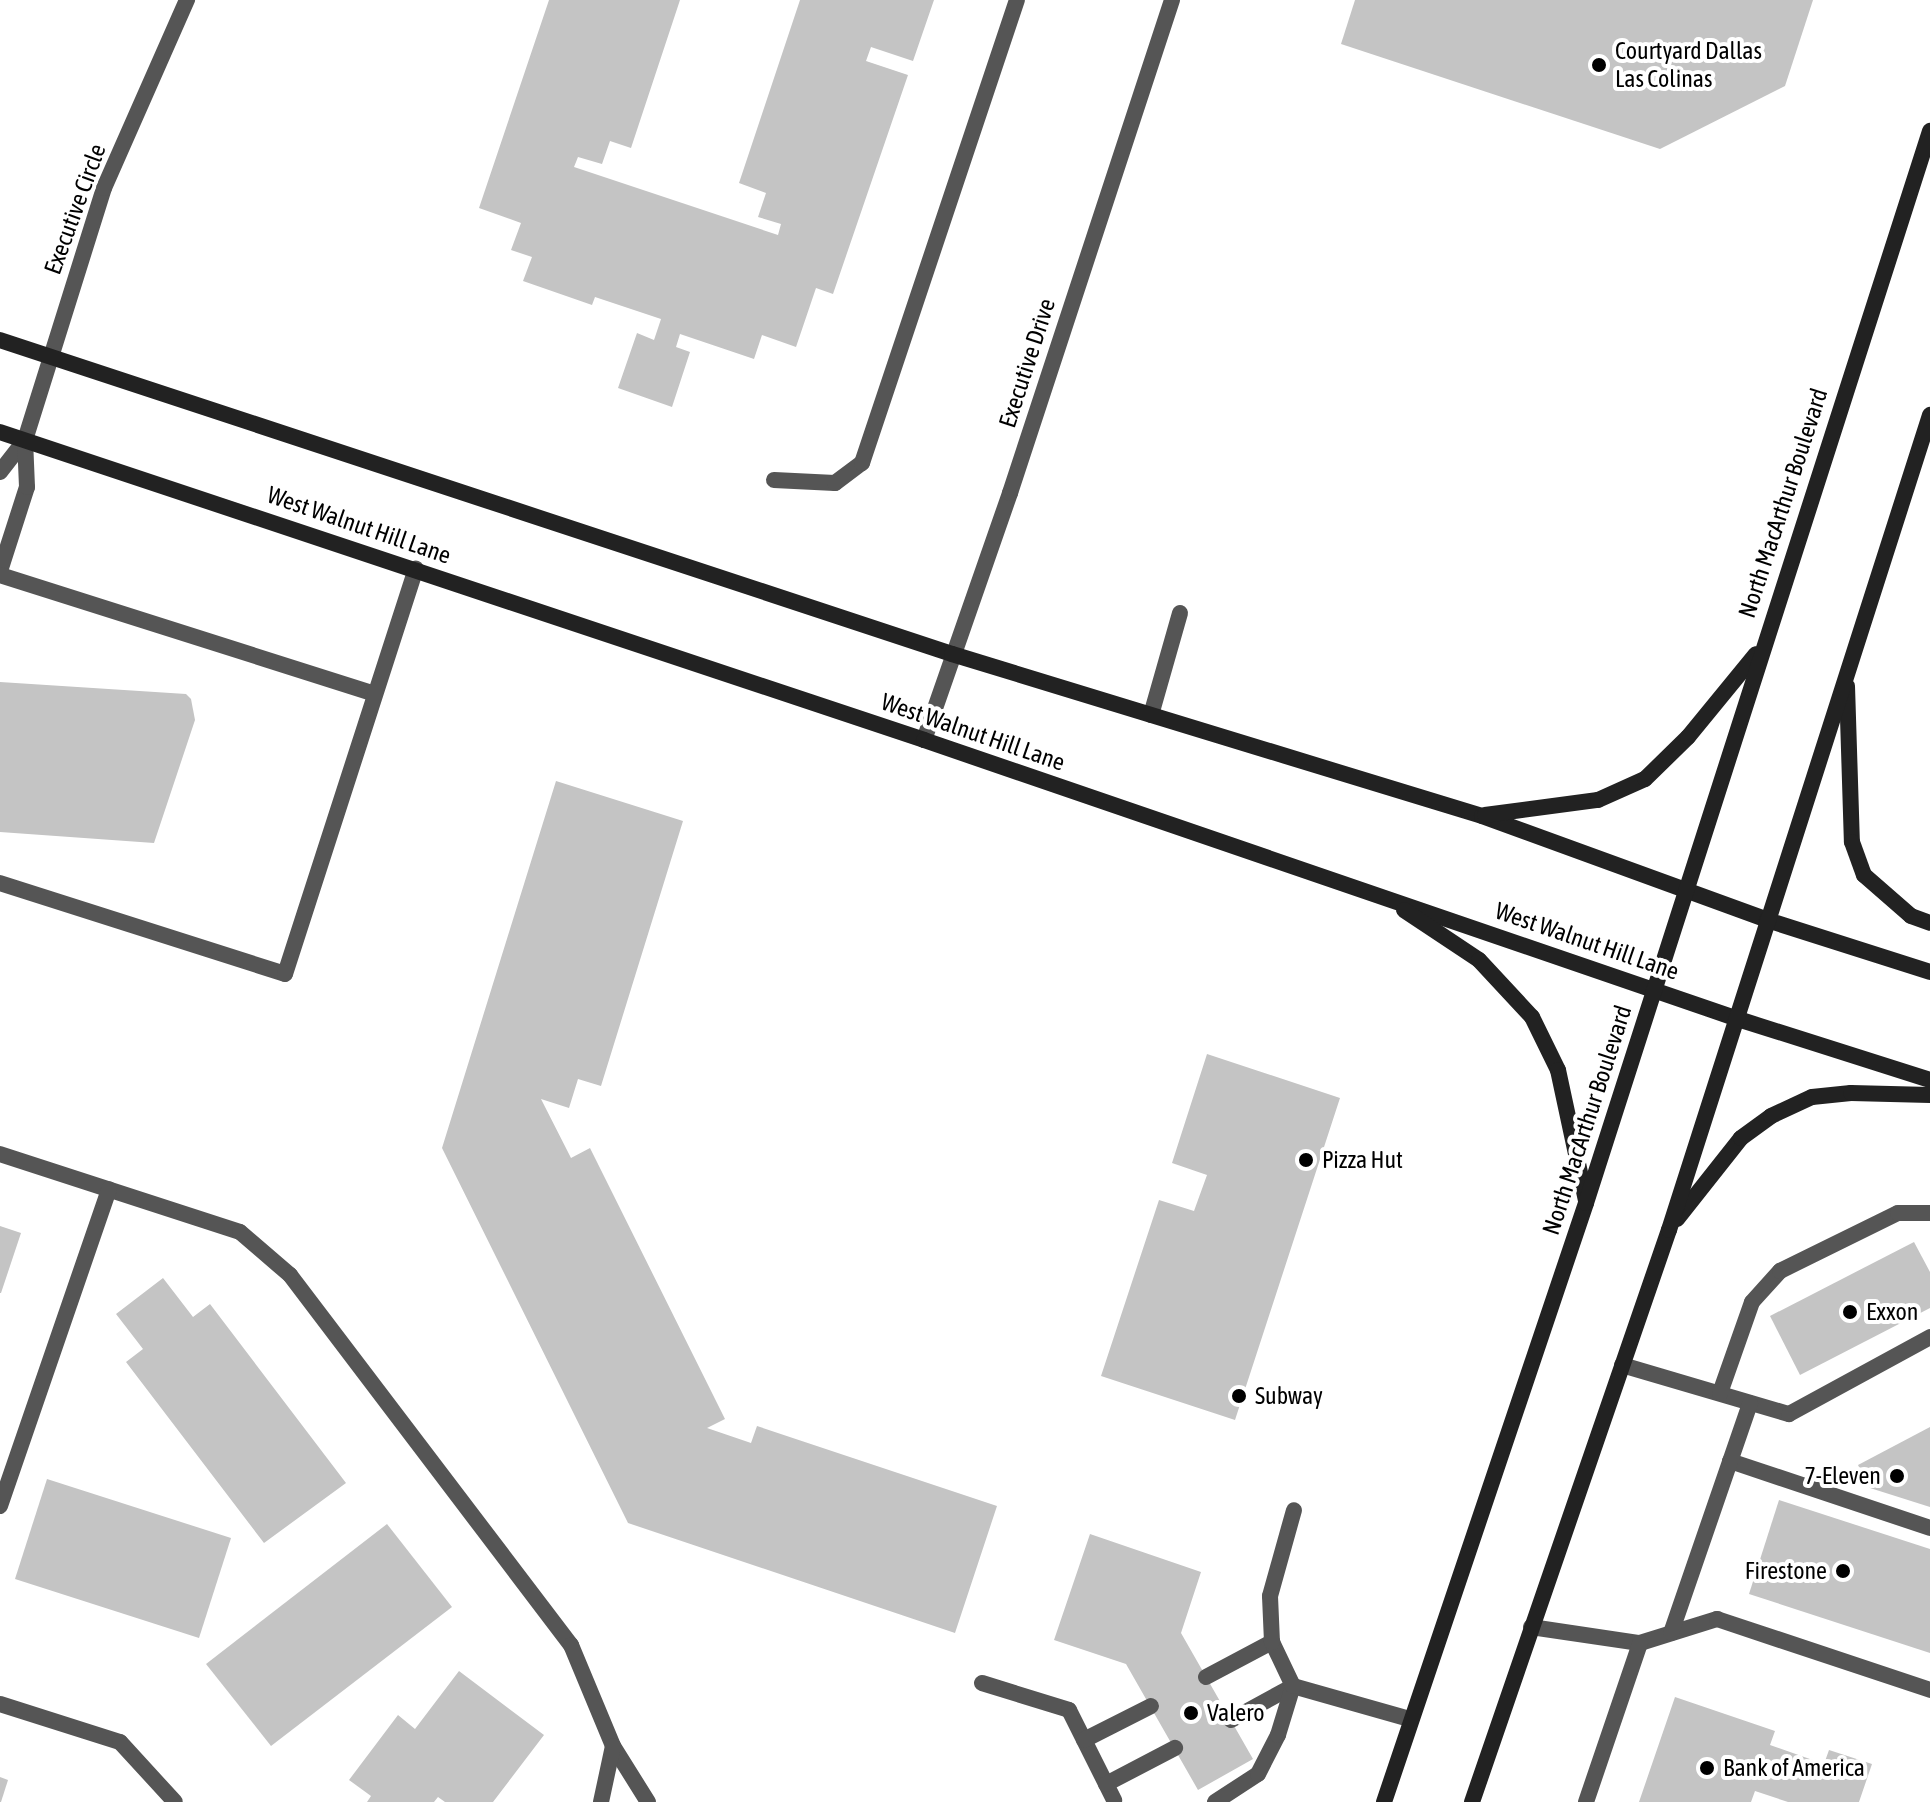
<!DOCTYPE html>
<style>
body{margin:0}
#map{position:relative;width:1930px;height:1802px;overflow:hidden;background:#fff;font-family:"Asap Condensed",sans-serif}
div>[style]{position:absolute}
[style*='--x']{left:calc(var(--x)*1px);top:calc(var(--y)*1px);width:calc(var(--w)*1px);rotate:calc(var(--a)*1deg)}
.building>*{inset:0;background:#c4c4c4}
.lane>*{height:16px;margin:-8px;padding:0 8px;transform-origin:8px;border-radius:8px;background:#555}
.street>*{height:16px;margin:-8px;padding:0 8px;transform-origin:8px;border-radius:8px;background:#555}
.secondary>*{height:16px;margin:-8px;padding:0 8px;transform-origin:8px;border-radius:8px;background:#222}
.dots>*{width:22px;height:22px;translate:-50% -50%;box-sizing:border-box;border:4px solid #fff;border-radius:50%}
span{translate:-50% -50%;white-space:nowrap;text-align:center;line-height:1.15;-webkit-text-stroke:8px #fff;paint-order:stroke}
.poi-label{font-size:24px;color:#000}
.left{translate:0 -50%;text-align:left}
.right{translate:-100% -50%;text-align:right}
.street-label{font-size:24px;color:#000}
</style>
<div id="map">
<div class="building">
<div style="clip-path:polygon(549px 0,680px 0,631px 148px,610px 141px,602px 164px,578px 157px,574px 167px,778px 235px,781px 224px,758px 217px,766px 193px,739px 183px,800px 0,934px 0,913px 61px,871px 47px,866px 61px,908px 75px,833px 294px,816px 288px,796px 347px,762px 335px,754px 359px,680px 334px,676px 347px,690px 352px,672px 407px,618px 388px,637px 333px,654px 340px,661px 319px,595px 297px,592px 305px,523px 281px,532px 257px,511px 250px,521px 223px,479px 208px)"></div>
<div style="clip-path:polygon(1355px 0,1813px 0,1785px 86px,1660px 149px,1341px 44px)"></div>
<div style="clip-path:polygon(0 682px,186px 694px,191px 699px,195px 720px,154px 843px,0 832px)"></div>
<div style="clip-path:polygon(556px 781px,683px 821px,601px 1086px,578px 1079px,569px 1108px,541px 1099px,571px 1158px,590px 1148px,725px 1419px,707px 1428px,751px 1443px,757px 1426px,997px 1506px,955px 1633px,628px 1523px,442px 1148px)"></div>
<div style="clip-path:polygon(1207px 1054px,1340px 1098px,1235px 1420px,1101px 1376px,1159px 1200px,1194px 1211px,1207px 1175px,1172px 1163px)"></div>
<div style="clip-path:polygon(0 1226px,21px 1233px,1px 1293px,0 1293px)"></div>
<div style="clip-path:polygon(1914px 1242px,1930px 1272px,1930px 1308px,1800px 1375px,1770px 1316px)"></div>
<div style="clip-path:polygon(163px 1278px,193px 1317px,210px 1304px,346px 1483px,264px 1543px,126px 1362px,143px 1349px,116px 1314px)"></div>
<div style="clip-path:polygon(1930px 1427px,1930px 1507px,1870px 1488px,1858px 1465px)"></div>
<div style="clip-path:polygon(47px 1479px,231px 1538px,199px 1638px,15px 1579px)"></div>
<div style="clip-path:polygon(1779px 1500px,1930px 1549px,1930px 1653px,1749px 1594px)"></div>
<div style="clip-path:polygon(387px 1524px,452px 1607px,271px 1746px,206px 1664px)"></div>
<div style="clip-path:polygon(1090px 1534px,1201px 1572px,1181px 1633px,1253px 1759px,1198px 1790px,1126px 1664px,1054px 1640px)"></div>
<div style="clip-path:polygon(459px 1671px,544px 1735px,493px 1802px,445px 1802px,438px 1797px,434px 1802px,367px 1802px,371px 1796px,349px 1780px,398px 1715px,415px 1729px)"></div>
<div style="clip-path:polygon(1675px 1697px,1775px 1731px,1770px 1745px,1824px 1764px,1829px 1750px,1872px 1764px,1859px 1802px,1788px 1802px,1755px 1791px,1751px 1802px,1639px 1802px)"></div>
<div style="clip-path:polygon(0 1777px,8px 1780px,1px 1802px,0 1802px)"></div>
</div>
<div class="lane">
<div style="--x:0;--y:472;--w:41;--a:-52"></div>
<div style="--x:774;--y:480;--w:61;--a:2.8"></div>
<div style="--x:835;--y:483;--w:34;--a:-37"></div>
<div style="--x:862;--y:463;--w:488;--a:-71.5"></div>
<div style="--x:0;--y:571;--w:88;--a:-72.2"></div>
<div style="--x:27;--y:487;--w:47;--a:-92.4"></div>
<div style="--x:0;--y:575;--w:393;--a:17.6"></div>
<div style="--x:1151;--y:715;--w:106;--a:-74.1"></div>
<div style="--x:0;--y:883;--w:299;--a:17.7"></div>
<div style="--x:285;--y:974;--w:426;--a:-72.1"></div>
<div style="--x:0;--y:1154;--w:252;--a:18"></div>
<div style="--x:240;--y:1232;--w:66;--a:40.7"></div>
<div style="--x:290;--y:1275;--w:465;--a:52.8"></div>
<div style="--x:571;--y:1645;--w:109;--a:67.4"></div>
<div style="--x:613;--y:1746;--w:66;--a:58"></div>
<div style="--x:1622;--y:1365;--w:174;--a:16.4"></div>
<div style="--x:1789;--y:1414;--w:161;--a:-28.6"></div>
<div style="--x:1720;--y:1393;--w:96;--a:-70.6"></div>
<div style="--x:1752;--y:1302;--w:42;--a:-47.9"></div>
<div style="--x:1780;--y:1271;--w:131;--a:-26.2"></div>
<div style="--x:1898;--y:1213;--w:32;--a:0"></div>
<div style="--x:1730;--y:1461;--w:211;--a:18.5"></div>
<div style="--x:0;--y:1506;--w:335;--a:-71"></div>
<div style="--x:1531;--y:1627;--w:110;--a:8.4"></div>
<div style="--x:1640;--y:1643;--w:81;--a:-17.3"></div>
<div style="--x:1717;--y:1619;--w:225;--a:18.4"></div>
<div style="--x:1671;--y:1633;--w:243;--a:-71"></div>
<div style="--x:1206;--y:1677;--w:75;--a:-27.9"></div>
<div style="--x:982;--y:1683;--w:91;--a:17.2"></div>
<div style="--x:1069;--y:1710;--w:101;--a:63.4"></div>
<div style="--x:0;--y:1704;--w:126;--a:17.6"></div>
<div style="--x:120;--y:1742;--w:81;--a:47.5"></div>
<div style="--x:1231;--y:1720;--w:71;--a:-28.7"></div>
<div style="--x:1293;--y:1686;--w:122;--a:15.8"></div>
<div style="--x:1084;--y:1740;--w:75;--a:-26.9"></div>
<div style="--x:1106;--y:1784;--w:78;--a:-27.6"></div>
<div style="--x:601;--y:1802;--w:57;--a:-77.9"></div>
<div style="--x:1215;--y:1802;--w:51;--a:-33.1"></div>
<div style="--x:1258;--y:1774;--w:44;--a:-62.9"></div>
<div style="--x:1278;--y:1735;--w:51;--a:-73"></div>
<div style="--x:1293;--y:1686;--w:49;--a:-115.5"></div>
<div style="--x:1272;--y:1642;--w:46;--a:-92.5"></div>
<div style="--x:1270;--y:1596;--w:89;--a:-74.4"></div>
<div style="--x:1586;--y:1802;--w:168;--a:-71.2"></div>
</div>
<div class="street">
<div style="--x:25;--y:440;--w:264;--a:-72.6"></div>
<div style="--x:104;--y:188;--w:206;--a:-66.2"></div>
<div style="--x:924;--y:740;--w:262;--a:-70.8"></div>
<div style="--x:1010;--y:493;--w:519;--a:-71.81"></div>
</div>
<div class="secondary">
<div style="--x:0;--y:340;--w:1002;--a:18.25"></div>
<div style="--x:952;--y:654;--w:554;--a:17"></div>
<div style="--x:1482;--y:816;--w:303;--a:20"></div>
<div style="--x:1767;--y:920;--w:171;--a:17.7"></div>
<div style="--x:0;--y:432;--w:974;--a:18.43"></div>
<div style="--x:924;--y:740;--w:860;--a:18.92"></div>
<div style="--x:1738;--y:1019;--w:201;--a:17.6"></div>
<div style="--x:1847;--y:686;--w:156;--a:88.2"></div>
<div style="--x:1852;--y:842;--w:35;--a:70"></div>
<div style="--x:1864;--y:875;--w:62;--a:41.1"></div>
<div style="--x:1911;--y:916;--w:20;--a:20"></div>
<div style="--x:1485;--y:815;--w:114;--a:-7.6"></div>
<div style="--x:1598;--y:800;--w:51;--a:-24.1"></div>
<div style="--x:1645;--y:779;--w:60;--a:-44.3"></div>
<div style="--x:1688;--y:737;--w:107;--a:-50.7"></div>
<div style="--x:1404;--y:910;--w:90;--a:33.7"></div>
<div style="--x:1479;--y:960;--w:78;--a:47.1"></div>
<div style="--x:1532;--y:1017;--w:59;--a:63.9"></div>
<div style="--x:1558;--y:1070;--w:134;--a:77.9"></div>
<div style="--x:1677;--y:1219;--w:103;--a:-51.7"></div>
<div style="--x:1741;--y:1138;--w:37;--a:-36"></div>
<div style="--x:1771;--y:1116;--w:45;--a:-24.9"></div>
<div style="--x:1812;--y:1097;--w:39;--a:-6"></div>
<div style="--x:1851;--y:1093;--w:79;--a:1.5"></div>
<div style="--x:1384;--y:1802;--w:632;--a:-71.36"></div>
<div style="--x:1586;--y:1203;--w:1126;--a:-72.21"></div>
<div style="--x:1472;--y:1802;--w:605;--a:-71"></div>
<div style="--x:1669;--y:1230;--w:856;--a:-72.24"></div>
</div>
<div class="dots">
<div style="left:1599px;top:65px;background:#000"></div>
<div style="left:1306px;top:1160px;background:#000"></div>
<div style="left:1850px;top:1312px;background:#000"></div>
<div style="left:1239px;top:1396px;background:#000"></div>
<div style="left:1897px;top:1476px;background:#000"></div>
<div style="left:1843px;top:1571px;background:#000"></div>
<div style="left:1191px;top:1713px;background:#000"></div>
<div style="left:1707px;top:1768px;background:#000"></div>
</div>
<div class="poi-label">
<span class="left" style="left:1615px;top:65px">Courtyard Dallas<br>Las Colinas</span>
<span class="left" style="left:1322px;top:1160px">Pizza Hut</span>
<span class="left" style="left:1866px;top:1312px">Exxon</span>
<span class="left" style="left:1255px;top:1396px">Subway</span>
<span class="right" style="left:1881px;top:1476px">7-Eleven</span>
<span class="right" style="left:1827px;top:1571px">Firestone</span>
<span class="left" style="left:1207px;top:1713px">Valero</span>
<span class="left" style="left:1723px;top:1768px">Bank of America</span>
</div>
<div class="street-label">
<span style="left:75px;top:209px;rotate:-70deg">Executive Circle</span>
<span style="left:1027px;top:363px;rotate:-72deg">Executive Drive</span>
<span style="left:1783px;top:503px;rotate:-72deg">North MacArthur Boulevard</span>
<span style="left:359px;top:525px;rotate:19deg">West Walnut Hill Lane</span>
<span style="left:973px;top:732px;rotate:19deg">West Walnut Hill Lane</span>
<span style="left:1587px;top:941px;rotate:19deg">West Walnut Hill Lane</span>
<span style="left:1587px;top:1120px;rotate:-72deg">North MacArthur Boulevard</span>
</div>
</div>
